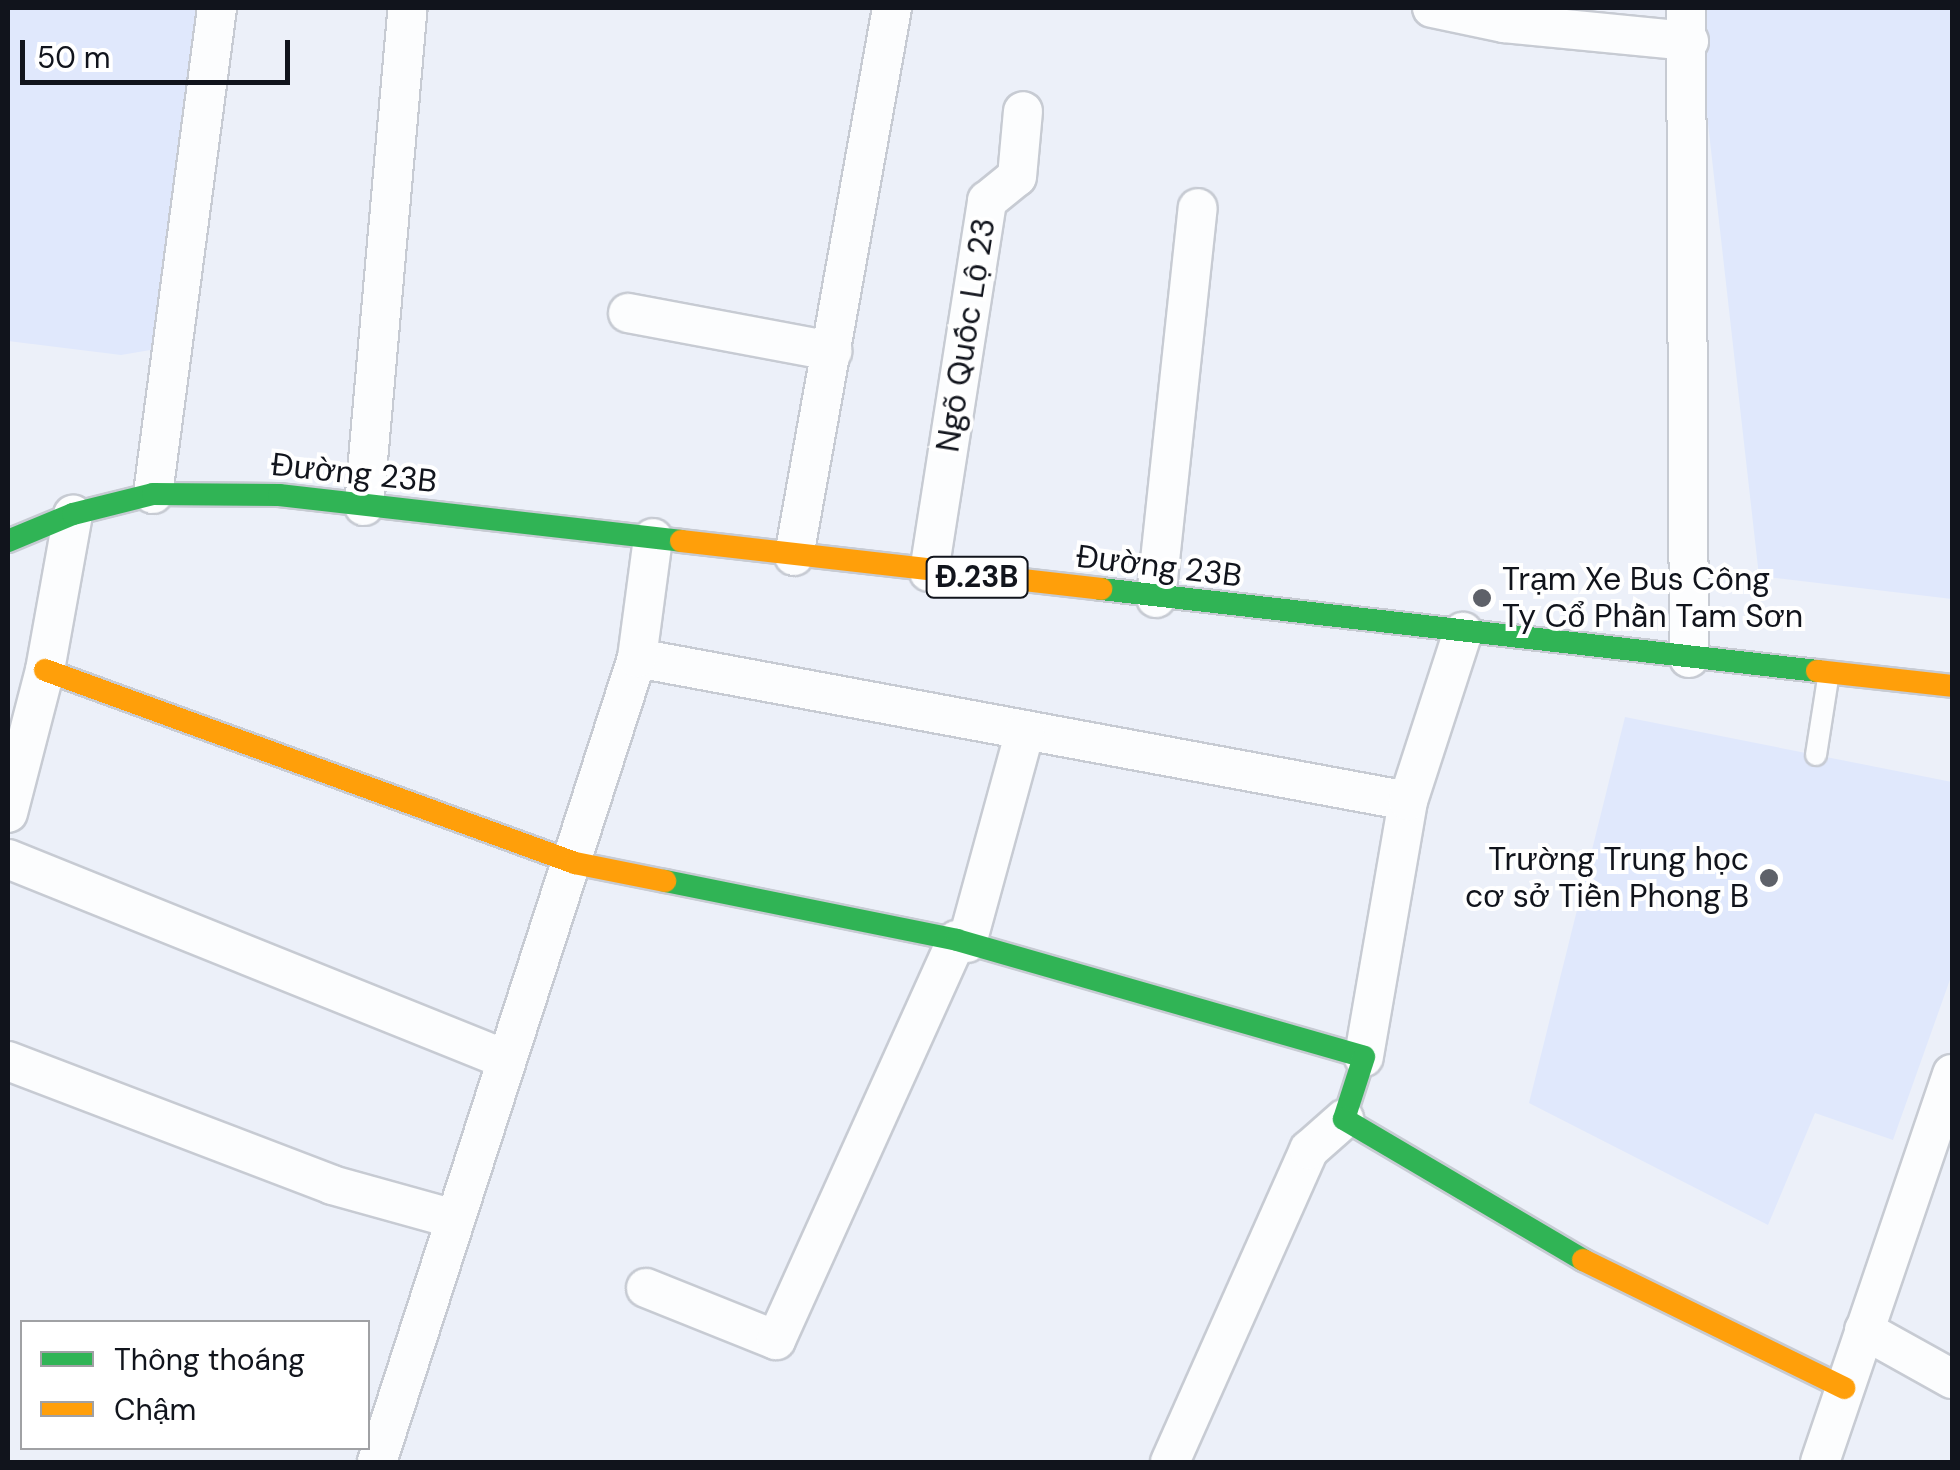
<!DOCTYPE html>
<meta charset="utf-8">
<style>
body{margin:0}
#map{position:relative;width:1960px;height:1470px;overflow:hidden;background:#ecf0f9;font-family:"DM Sans",sans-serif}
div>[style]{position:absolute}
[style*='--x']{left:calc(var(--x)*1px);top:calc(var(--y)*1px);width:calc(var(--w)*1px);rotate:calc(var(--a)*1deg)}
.built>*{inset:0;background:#e0e8fc}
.roads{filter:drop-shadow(2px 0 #c7cbd3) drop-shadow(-2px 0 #c7cbd3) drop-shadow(0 2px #c7cbd3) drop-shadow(0 -2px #c7cbd3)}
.lane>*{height:20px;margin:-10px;padding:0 10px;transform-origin:10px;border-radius:10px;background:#fcfdfe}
.street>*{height:38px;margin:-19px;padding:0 19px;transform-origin:19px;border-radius:19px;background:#fcfdfe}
.fast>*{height:22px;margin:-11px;padding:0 11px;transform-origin:11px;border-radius:11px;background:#30b455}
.slow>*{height:22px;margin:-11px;padding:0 11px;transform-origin:11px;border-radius:11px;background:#ff9f0a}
.dots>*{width:28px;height:28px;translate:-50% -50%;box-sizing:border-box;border:5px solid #fff;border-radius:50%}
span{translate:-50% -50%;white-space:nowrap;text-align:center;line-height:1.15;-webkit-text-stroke:8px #fff;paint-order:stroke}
.shield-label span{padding:2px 8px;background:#fff;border:2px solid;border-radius:8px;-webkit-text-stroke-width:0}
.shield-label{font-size:30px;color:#11141c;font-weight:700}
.street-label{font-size:32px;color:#11141c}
.poi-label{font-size:32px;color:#11141c}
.left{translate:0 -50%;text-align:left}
.right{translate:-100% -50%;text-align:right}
.frame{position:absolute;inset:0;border:10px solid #11141c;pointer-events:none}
.legend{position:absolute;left:20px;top:1320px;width:350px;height:130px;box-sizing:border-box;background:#fff;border:2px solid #a0a1a4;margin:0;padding:12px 18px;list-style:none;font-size:30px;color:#11141c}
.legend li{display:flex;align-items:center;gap:20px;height:50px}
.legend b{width:50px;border:2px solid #a0a1a4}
.scale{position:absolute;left:20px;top:40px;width:270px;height:45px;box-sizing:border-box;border:5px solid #11141c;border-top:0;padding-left:12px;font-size:30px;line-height:35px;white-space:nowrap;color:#11141c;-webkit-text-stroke:8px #fff;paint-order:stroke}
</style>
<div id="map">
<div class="built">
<div style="clip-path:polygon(8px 8px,217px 8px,174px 346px,121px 355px,8px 341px)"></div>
<div style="clip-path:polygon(1695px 8px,1952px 8px,1952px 599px,1759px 576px)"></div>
<div style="clip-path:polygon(1625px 717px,1952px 782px,1952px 974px,1893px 1140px,1815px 1113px,1768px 1225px,1529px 1103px)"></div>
</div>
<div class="roads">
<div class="lane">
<div style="--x:1816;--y:755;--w:84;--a:-81.1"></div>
</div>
<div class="street">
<div style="--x:1432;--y:8;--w:74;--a:11.8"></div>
<div style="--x:1504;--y:23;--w:186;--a:5.6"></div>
<div style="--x:1686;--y:8;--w:650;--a:89.74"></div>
<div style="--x:628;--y:313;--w:208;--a:10.6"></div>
<div style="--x:153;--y:494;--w:490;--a:-82.5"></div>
<div style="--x:364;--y:506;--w:500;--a:-85"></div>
<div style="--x:794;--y:556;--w:557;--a:-79.86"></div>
<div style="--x:929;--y:572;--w:376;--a:-81.1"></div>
<div style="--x:987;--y:201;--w:38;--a:-39"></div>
<div style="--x:1017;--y:177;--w:66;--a:-84.8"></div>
<div style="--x:1156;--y:598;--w:392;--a:-83.9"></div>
<div style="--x:637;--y:658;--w:784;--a:10.51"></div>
<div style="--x:1408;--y:801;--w:260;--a:99.8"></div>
<div style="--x:1408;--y:801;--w:178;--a:-72"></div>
<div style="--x:8;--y:813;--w:148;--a:-75.5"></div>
<div style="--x:45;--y:670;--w:158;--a:-79.8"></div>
<div style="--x:8;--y:859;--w:536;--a:21.92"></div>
<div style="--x:967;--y:943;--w:220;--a:-74.7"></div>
<div style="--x:8;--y:1061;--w:347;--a:20.9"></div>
<div style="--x:332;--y:1185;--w:128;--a:15.5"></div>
<div style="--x:646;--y:1288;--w:140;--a:21.8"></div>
<div style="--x:776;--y:1340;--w:439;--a:-65.7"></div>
<div style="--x:1864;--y:1330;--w:101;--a:29.1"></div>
<div style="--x:377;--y:1462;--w:845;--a:-72.08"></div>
<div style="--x:637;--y:658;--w:121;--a:-82.4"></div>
<div style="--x:1170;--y:1462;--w:342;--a:-66"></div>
<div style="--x:1309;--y:1150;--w:47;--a:-41.5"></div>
<div style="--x:1820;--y:1462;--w:410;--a:-71.2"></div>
</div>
<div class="fast">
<div style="--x:8;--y:541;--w:70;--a:-22.6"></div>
<div style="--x:73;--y:514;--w:82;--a:-14"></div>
<div style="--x:153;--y:494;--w:126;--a:0.5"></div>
<div style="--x:279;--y:495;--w:405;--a:6.5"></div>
<div style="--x:1101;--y:589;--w:721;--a:6.53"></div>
<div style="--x:665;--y:881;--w:298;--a:11.4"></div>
<div style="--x:957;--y:940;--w:423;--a:16"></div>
<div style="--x:1364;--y:1057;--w:65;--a:107.9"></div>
<div style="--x:1344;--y:1119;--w:277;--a:30.5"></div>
</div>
<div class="slow">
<div style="--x:681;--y:541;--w:423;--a:6.5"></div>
<div style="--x:45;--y:670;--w:564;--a:20.01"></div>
<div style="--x:575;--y:863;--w:92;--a:11.3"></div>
<div style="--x:1817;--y:671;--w:136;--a:6.3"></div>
<div style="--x:1583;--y:1260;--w:291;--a:26.1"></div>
</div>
</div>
<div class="dots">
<div style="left:1482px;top:598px;background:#5e6169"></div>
<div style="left:1769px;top:878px;background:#5e6169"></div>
</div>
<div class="shield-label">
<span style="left:977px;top:577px">Đ.23B</span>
</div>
<div class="street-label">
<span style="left:966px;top:335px;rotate:-81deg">Ngõ Quốc Lộ 23</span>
<span style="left:354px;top:473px;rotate:6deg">Đường 23B</span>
<span style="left:1159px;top:566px;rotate:7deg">Đường 23B</span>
</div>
<div class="poi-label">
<span class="left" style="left:1502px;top:598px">Trạm Xe Bus Công<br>Ty Cổ Phần Tam Sơn</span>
<span class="right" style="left:1749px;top:878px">Trường Trung học<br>cơ sở Tiền Phong B</span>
</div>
<div class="frame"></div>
<ul class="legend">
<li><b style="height:12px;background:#30b455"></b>Thông thoáng</li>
<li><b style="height:12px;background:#ff9f0a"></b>Chậm</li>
</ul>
<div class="scale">50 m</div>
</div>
